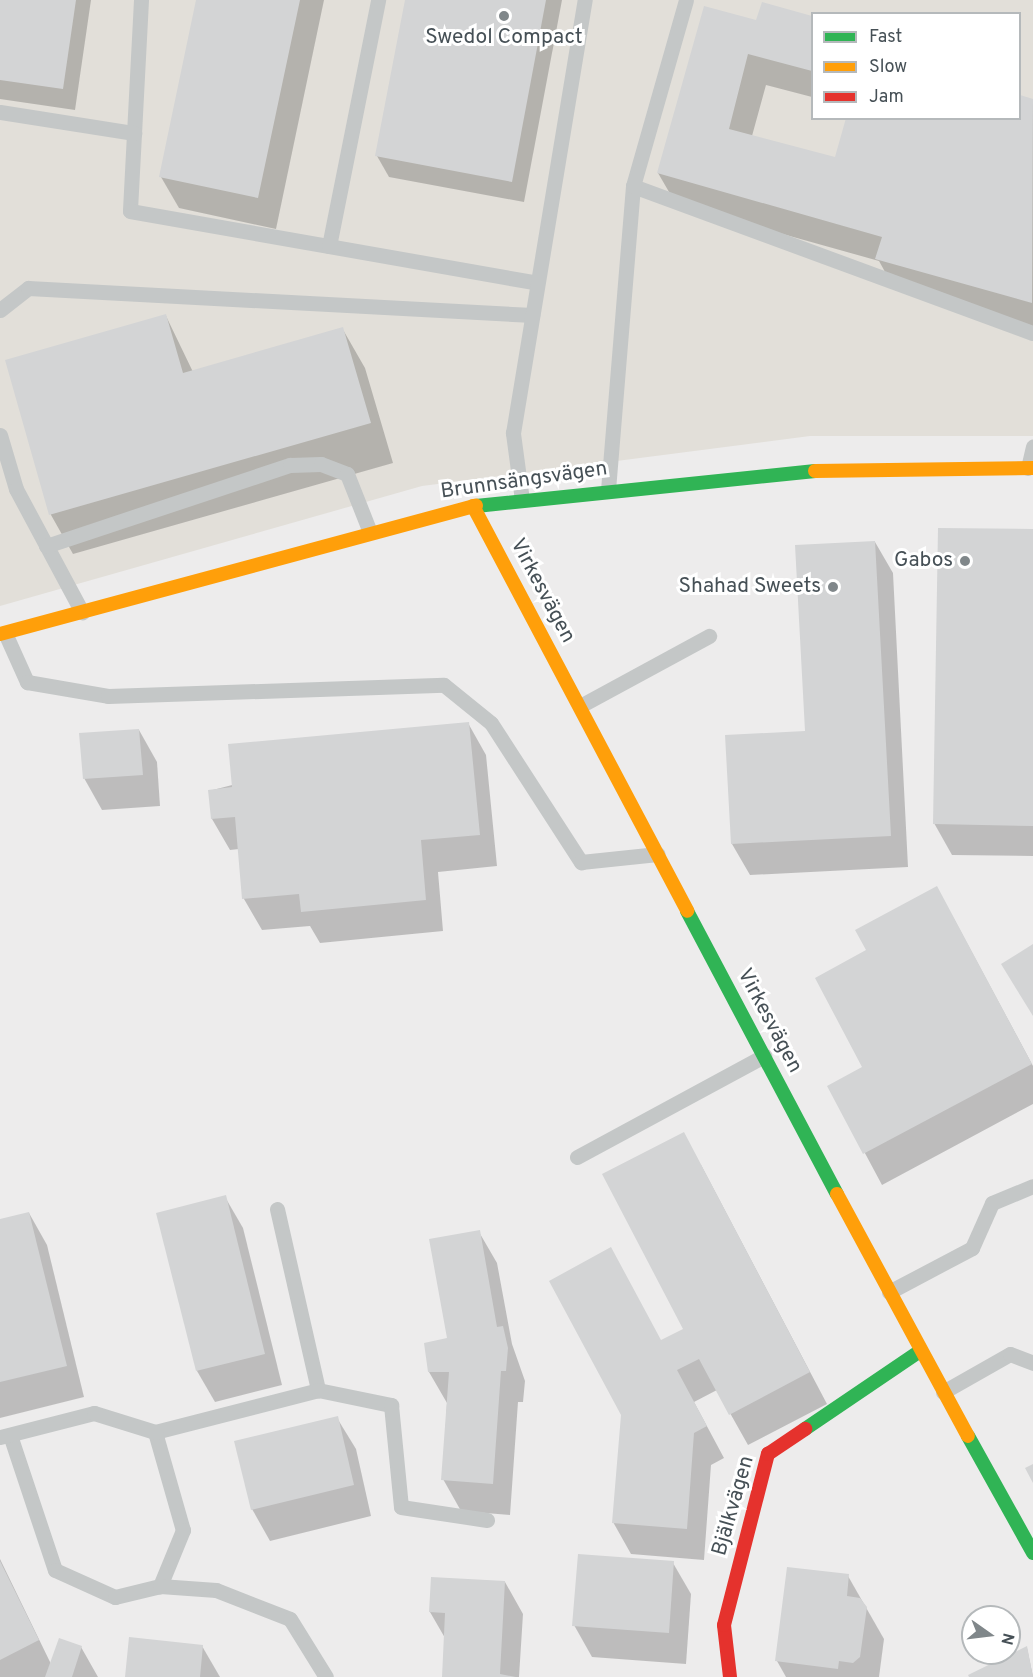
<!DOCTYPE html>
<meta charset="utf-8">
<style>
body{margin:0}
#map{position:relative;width:1033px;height:1677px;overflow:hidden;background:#edecec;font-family:Overpass,sans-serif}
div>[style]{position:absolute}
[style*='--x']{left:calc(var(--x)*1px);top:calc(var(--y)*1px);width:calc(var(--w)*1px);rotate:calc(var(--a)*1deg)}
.commercial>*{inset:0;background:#e2dfd9}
.shadow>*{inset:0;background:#0003}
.building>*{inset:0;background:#d3d4d5}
.lane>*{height:15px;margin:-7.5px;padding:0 7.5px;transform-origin:7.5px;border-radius:7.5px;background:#c4c7c7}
.fast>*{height:14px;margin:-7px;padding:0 7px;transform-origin:7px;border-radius:7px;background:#30b455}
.slow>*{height:14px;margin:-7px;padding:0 7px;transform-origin:7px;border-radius:7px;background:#ff9f0a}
.jam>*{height:14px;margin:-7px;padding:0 7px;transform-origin:7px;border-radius:7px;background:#e5322d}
.dots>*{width:16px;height:16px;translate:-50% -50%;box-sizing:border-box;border:3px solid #fff;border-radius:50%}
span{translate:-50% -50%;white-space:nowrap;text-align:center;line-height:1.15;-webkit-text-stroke:6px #fff;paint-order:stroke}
.poi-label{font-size:21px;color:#465056}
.right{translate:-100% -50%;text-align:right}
.street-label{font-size:21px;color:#465056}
.legend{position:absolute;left:811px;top:12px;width:210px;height:108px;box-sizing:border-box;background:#fff;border:2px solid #b5b9bb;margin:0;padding:8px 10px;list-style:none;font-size:18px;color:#465056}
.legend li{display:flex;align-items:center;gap:12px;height:30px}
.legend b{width:30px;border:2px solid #b5b9bb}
.north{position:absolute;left:961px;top:1605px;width:60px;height:60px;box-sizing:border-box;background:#fff;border:2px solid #b5b9bb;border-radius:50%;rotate:104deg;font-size:16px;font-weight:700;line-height:24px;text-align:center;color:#465056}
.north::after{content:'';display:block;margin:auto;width:21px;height:27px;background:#80878a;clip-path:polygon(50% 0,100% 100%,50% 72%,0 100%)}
</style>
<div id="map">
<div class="commercial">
<div style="clip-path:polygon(evenodd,0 0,1033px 0,1033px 436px,810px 436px,422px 486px,0 606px,0 0,812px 14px,1020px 14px,1020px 118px,812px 118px,812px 14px)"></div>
</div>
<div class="shadow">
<div style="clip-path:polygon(0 0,91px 0,75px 110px,0 99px)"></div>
<div style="clip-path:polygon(197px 0,324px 0,276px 229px,179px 208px,161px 177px)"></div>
<div style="clip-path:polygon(407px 0,562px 0,524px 202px,389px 177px,377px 156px)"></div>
<div style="clip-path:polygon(763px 3px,812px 17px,812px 97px,766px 85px,752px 136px,836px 159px,1020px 118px,1020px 97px,1033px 101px,1033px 329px,895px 290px,879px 261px,676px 204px,658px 173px,757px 22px)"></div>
<div style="clip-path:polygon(166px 316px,193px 372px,342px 328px,365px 368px,393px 463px,73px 554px,51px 515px,7px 361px)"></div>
<div style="clip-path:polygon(1033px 531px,1033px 856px,952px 855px,934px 823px)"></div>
<div style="clip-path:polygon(875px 542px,893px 573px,908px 867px,750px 875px,732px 844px,806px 732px)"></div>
<div style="clip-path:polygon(468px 723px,486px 755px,497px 866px,438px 872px,443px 931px,320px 943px,310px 926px,262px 930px,244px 899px,239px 849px,230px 850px,212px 819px,209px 791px)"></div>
<div style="clip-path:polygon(139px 730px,157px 762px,160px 806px,102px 810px,84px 778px)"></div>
<div style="clip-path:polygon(954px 919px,1033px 1066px,1033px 1104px,882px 1185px,829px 1086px,864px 1067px,868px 951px)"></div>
<div style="clip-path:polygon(701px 1165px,827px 1404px,748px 1445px,717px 1390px,694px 1402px,724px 1458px,711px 1465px,704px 1560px,631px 1554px,613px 1522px,662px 1342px,685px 1329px)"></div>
<div style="clip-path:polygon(225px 1197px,243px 1228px,282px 1385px,215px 1402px,197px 1371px)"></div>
<div style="clip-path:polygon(29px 1213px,47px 1245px,84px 1397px,0 1418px,0 1220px)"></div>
<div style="clip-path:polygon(479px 1232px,497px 1263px,512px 1344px,525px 1381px,523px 1402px,518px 1402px,510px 1515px,461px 1511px,443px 1479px,447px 1403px,429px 1372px,449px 1339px)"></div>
<div style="clip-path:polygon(337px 1418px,356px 1449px,371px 1516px,270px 1541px,252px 1509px)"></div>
<div style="clip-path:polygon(0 1559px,51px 1664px,81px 1647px,98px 1677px,0 1677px)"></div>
<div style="clip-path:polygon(673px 1563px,691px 1594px,686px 1664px,592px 1657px,574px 1625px)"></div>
<div style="clip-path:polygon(848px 1576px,884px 1639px,879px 1677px,786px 1677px,777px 1661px)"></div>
<div style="clip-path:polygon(432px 1578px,505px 1582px,523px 1614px,519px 1677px,443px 1677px,445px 1638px,430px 1612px)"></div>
<div style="clip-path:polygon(202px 1646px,220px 1677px,127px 1677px)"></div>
<div style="clip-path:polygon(1027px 1648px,1033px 1677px,970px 1677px)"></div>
</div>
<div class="building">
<div style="clip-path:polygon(0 0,76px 0,63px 89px,0 80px)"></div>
<div style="clip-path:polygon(196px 0,300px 0,258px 198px,159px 177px)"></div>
<div style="clip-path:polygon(405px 0,546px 0,512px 182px,375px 156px)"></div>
<div style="clip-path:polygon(762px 2px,812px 16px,812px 71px,748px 54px,729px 129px,835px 157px,846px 118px,1020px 118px,1020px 95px,1033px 99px,1032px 303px,875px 259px,882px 237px,657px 173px,704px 6px,756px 20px)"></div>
<div style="clip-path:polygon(166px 314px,183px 373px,343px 327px,371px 423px,49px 515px,5px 360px)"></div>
<div style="clip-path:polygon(938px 528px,1033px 529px,1033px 826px,933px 824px)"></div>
<div style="clip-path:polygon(875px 541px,891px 836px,731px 844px,725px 735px,805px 731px,795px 545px)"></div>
<div style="clip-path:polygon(469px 722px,480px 835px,421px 840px,426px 900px,301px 912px,299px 894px,242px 899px,235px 817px,211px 819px,208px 790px,232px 787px,228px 744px)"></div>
<div style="clip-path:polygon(139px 729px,143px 775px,83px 779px,79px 733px)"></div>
<div style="clip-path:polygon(937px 886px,1032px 1064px,863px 1154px,827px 1086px,862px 1067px,815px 978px,866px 950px,855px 930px)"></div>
<div style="clip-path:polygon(1033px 944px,1033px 1016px,1001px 964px)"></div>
<div style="clip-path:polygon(684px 1132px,810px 1372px,729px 1415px,699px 1359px,677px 1370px,707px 1426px,694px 1433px,687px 1529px,612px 1523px,621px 1415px,549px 1281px,611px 1247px,661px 1340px,683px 1329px,602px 1174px)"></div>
<div style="clip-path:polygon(226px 1195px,265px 1354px,196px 1371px,156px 1213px)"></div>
<div style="clip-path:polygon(29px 1212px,67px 1366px,0 1382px,0 1219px)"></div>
<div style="clip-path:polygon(480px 1230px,497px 1327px,503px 1326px,508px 1348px,506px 1371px,501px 1371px,493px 1484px,441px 1480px,449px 1372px,428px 1372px,424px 1343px,447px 1338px,429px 1239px)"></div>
<div style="clip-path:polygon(338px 1416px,354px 1485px,251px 1510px,234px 1441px)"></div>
<div style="clip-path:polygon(1033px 1464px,1033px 1483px,1025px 1468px)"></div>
<div style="clip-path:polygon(578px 1554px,674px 1561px,669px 1633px,572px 1626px)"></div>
<div style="clip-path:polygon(0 1561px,39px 1640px,0 1660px)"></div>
<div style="clip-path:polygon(787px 1567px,849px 1574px,847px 1596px,860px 1598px,867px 1607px,860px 1657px,853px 1663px,839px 1661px,838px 1669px,775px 1661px)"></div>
<div style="clip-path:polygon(431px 1577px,505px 1581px,500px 1674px,516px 1677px,442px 1677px,445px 1613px,429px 1612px)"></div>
<div style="clip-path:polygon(129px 1637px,203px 1645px,200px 1677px,125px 1677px)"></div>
<div style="clip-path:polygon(59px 1638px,82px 1646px,72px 1677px,45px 1677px)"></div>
<div style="clip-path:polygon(1027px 1646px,1033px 1677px,969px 1677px,968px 1675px)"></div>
</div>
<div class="lane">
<div style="--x:141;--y:0;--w:211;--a:93"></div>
<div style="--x:130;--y:211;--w:413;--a:10"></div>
<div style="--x:0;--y:112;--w:136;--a:8.9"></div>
<div style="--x:633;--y:186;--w:426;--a:20.2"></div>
<div style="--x:329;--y:246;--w:251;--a:-78.7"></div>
<div style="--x:0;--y:310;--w:36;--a:-38"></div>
<div style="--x:28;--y:288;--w:505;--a:3.07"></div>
<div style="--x:0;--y:435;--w:56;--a:73.5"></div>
<div style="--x:16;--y:489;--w:140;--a:61.8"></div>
<div style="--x:1028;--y:468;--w:22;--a:-77"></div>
<div style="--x:608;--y:490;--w:305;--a:-85.3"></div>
<div style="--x:633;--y:186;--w:193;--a:-74.1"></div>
<div style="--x:522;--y:500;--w:68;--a:-97.7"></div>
<div style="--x:513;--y:433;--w:439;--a:-80.6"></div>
<div style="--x:46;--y:546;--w:257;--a:-18.4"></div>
<div style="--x:290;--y:465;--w:31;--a:-2"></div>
<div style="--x:321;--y:464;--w:28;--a:21"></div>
<div style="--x:347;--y:474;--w:62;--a:68.4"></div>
<div style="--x:5;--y:633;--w:54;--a:65.8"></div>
<div style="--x:27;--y:682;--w:82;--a:9.8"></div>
<div style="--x:108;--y:696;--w:336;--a:-1.9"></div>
<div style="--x:444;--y:685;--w:60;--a:39"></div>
<div style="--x:491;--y:723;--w:166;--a:57.1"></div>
<div style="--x:581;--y:862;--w:77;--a:-5.9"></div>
<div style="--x:580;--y:706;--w:147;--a:-28.5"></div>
<div style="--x:577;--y:1157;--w:213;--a:-28.4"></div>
<div style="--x:277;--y:1209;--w:186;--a:77.2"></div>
<div style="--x:889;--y:1292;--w:94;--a:-27.9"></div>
<div style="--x:972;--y:1248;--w:49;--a:-66"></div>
<div style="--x:992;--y:1203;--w:44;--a:-22.5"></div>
<div style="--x:943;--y:1392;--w:77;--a:-29.6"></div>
<div style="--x:1010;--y:1354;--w:25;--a:21"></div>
<div style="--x:155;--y:1432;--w:168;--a:-14.4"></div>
<div style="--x:318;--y:1390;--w:75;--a:11.6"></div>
<div style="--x:391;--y:1405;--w:102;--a:84.4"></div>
<div style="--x:401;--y:1507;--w:87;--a:8.6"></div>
<div style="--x:155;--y:1432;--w:102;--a:74.1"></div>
<div style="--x:183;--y:1530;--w:61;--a:112.3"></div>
<div style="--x:10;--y:1435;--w:142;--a:71.6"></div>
<div style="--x:55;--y:1570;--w:66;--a:24.2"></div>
<div style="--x:115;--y:1597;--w:46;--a:-13.7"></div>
<div style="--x:160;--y:1586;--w:56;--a:4.1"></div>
<div style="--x:216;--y:1590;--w:79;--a:21.4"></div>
<div style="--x:290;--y:1619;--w:68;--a:58.2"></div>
<div style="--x:0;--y:1437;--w:97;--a:-14.3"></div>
<div style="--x:94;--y:1413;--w:64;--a:17.3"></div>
</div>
<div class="fast">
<div style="--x:476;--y:506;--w:341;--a:-5.9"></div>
<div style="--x:687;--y:911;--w:320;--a:62.1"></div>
<div style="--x:805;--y:1429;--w:139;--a:-34.1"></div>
<div style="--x:968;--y:1436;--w:134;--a:60.9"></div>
</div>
<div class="slow">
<div style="--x:815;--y:471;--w:218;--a:-0.8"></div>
<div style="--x:473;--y:506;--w:458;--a:62.1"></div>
<div style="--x:0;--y:634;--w:493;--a:-15.1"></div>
<div style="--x:837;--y:1194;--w:275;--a:61.6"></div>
</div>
<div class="jam">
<div style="--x:730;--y:1677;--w:52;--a:-96.6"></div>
<div style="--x:724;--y:1625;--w:177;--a:-75.6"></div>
<div style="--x:768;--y:1454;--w:45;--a:-34"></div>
</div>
<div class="dots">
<div style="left:504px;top:16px;background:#80878a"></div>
<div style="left:965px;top:561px;background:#80878a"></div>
<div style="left:833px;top:587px;background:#80878a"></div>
</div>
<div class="poi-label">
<span style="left:504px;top:38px">Swedol Compact</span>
<span class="right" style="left:953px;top:561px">Gabos</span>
<span class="right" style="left:821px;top:587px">Shahad Sweets</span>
</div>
<div class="street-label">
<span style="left:524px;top:481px;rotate:-8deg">Brunnsängsvägen</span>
<span style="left:542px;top:591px;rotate:62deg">Virkesvägen</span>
<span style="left:769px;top:1021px;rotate:62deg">Virkesvägen</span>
<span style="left:734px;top:1506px;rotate:-74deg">Bjälkvägen</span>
</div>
<ul class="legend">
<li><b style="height:8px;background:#30b455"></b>Fast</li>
<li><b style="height:8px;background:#ff9f0a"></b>Slow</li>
<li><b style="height:8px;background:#e5322d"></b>Jam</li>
</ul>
<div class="north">N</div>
</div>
